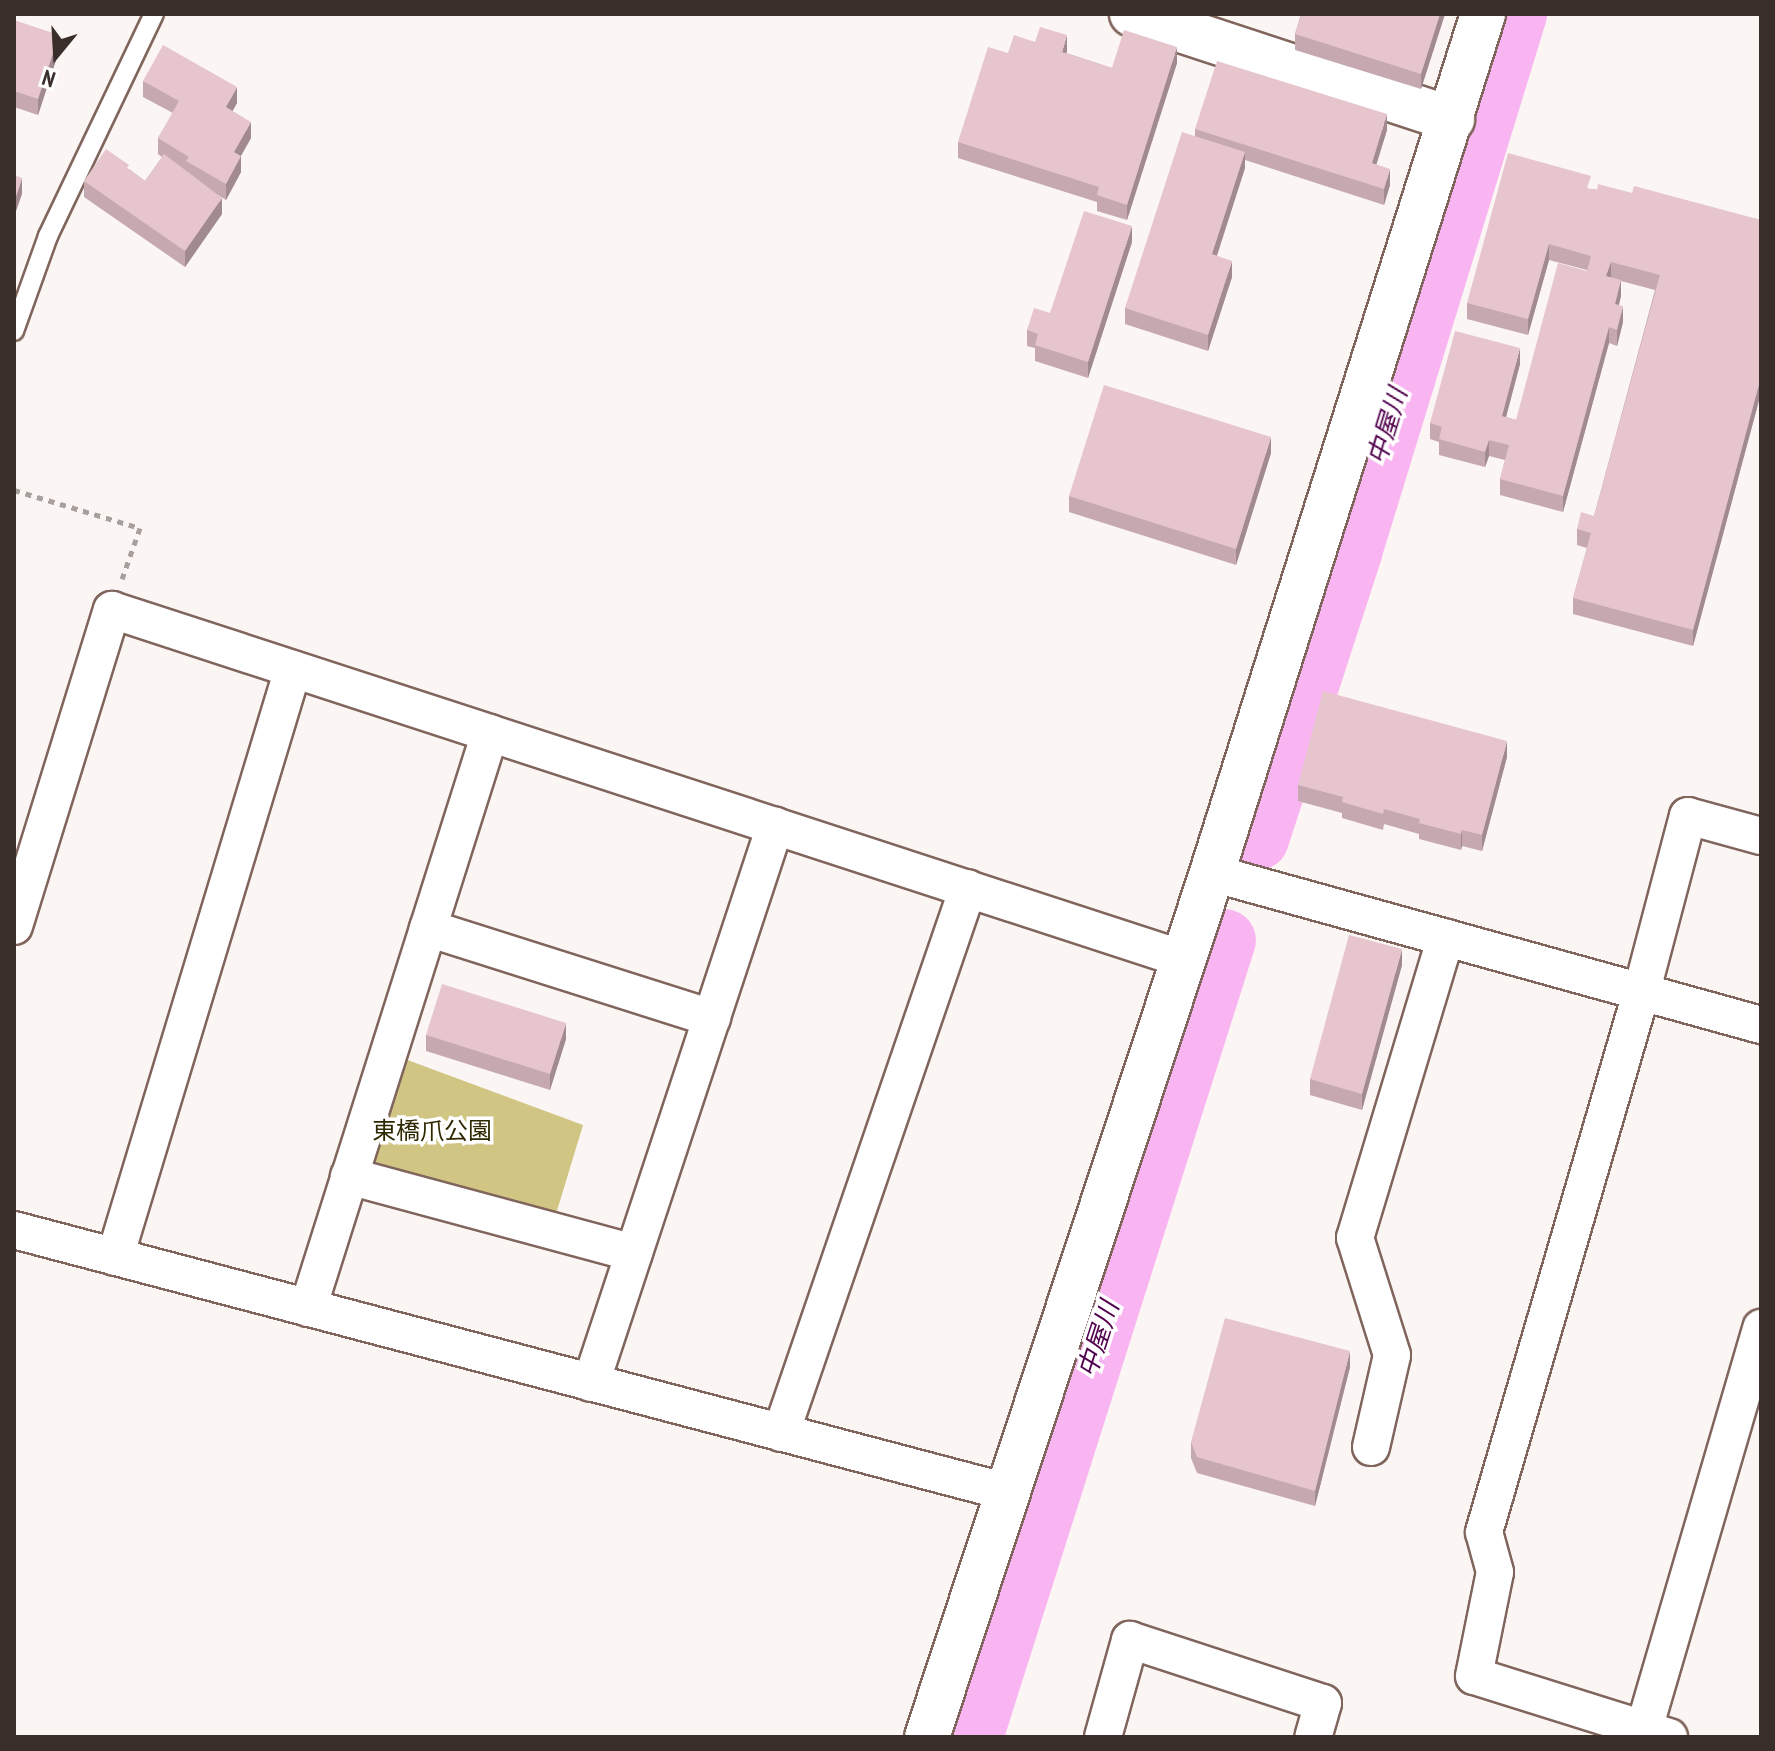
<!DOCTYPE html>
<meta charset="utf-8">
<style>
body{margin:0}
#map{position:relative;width:1775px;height:1751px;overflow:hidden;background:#fbf5f3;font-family:"PT Sans Narrow","Noto Sans JP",sans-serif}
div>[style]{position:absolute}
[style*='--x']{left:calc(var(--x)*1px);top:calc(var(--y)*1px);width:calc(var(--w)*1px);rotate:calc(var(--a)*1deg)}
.green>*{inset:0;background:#d0c583}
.river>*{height:62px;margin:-31px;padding:0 31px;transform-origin:31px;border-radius:31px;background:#f9b5f1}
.path>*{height:5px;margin-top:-2.5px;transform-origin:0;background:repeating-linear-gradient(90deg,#a9a09e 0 6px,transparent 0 12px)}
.roads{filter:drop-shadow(2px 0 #80655d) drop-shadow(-2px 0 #80655d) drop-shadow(0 2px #80655d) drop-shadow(0 -2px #80655d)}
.service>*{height:18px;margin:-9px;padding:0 9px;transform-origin:9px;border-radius:9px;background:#fff}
.minor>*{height:36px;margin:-18px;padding:0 18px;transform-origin:18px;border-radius:18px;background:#fff}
.tertiary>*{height:44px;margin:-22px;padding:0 22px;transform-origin:22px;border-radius:22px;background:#fff}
.wall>*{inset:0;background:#c6a9b0}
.shaded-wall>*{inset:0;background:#a18a90}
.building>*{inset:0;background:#e6c5cd}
span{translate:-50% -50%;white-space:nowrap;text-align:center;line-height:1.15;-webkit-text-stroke:7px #fff;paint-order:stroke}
.park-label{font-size:24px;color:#2f2902}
.water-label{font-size:26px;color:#50004d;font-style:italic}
.frame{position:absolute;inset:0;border:16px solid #3a2e2a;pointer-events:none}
.north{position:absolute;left:16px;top:16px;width:80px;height:80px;-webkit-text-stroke:6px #fff;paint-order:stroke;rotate:198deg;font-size:22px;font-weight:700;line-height:32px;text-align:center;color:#3a2e2a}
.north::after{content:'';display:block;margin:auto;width:28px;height:36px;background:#3a2e2a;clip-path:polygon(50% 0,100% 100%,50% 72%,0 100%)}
</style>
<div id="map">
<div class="green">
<div style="clip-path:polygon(394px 1055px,583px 1125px,553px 1224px,356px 1172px)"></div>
</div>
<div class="river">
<div style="--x:1258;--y:839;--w:302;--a:-72"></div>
<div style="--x:1351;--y:552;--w:563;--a:-72.95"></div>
<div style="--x:972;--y:1737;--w:836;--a:-72.39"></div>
</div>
<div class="path">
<div style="--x:14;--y:490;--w:132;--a:16.8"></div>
<div style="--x:140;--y:528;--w:54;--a:109.4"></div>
</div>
<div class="roads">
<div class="service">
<div style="--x:14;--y:331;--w:101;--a:-70.3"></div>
<div style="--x:48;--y:236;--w:246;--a:-64.5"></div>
</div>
<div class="minor">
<div style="--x:1212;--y:873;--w:570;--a:15.48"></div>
<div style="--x:14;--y:926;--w:331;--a:-72.8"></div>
<div style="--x:112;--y:610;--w:1126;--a:18.05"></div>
<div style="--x:428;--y:928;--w:298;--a:17.6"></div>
<div style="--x:349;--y:1176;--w:295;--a:15.1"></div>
<div style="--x:14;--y:1230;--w:1027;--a:14.78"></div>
<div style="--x:115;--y:1257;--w:614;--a:-73.16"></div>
<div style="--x:308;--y:1308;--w:603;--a:-72.44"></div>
<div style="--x:591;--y:1383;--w:587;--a:-71.72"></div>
<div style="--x:781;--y:1433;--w:576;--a:-71.06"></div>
<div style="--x:1371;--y:1447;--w:94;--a:-77.1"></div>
<div style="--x:1392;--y:1355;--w:123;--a:-107.5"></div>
<div style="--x:1355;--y:1238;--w:314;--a:-73.2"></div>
<div style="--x:1644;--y:1729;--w:418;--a:-73.7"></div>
<div style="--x:1103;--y:1737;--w:101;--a:-74.4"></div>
<div style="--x:1130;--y:1640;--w:203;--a:18.1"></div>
<div style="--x:1323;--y:1703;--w:35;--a:106"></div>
<div style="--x:1669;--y:1737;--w:204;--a:-162.6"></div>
<div style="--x:1474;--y:1676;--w:106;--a:-78.6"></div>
<div style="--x:1495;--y:1572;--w:41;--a:-105.4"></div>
<div style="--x:1484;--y:1532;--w:565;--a:-73.75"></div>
<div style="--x:1642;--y:990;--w:180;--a:-75.2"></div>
<div style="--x:1688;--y:816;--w:76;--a:15.3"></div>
</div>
<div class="tertiary">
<div style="--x:1132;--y:14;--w:337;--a:18.2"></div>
<div style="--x:927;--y:1737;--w:910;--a:-71.74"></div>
<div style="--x:1212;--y:873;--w:901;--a:-72.49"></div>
</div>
</div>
<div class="wall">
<div style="clip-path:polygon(14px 14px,15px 14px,15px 21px,59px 51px,38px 115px,14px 107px)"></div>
<div style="clip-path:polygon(1301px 14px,1445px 14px,1421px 89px,1295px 50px,1295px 34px)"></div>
<div style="clip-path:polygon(1067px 51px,1066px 53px,1112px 68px,1177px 63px,1127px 220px,1097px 211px,1097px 202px,958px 158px,958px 142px,1008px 53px)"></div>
<div style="clip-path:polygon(143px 81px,237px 103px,232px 111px,251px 138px,241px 156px,241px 172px,226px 200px,216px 194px,222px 214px,185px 267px,84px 197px,84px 181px,129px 169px,145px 181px,162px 157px,158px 154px,158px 138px,173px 113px,143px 97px)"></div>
<div style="clip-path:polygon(1195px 129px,1387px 130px,1376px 164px,1390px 185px,1384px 205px,1245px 160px,1245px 168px,1217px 256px,1232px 277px,1208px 351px,1125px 324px,1125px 308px,1195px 136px)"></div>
<div style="clip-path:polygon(1591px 189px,1632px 193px,1761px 220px,1761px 393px,1693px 646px,1573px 614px,1573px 598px,1587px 548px,1577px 545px,1577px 529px,1594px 516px,1655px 290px,1621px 281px,1621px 296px,1619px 305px,1623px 322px,1617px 346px,1609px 343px,1563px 512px,1500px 495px,1500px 479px,1505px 460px,1489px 456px,1485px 467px,1439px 455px,1439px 442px,1430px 439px,1430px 423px,1520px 364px,1506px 417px,1516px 420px,1587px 270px,1549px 260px,1528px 335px,1467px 319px,1467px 303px)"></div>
<div style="clip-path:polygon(1132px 242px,1088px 378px,1035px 361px,1035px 348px,1027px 346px,1027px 330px,1050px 313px)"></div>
<div style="clip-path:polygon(1271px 453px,1236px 565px,1069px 512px,1069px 496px)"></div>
<div style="clip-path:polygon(1507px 757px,1482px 851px,1462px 846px,1461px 850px,1419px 839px,1419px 834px,1384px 824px,1383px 830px,1342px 818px,1342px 813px,1298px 801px,1298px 785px)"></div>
<div style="clip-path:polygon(1402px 965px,1362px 1110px,1310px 1095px,1310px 1079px)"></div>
<div style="clip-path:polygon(426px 1035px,566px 1039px,550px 1090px,426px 1051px)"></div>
<div style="clip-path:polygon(1350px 1367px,1315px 1506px,1197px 1473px,1191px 1458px,1191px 1442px)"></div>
</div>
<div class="shaded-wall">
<div style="clip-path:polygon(1440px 14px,1445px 14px,1421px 89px,1421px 74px)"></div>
<div style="clip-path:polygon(59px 35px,59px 51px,38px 115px,38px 99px)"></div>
<div style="clip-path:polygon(1067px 35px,1067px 51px,1062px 68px,1062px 52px)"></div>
<div style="clip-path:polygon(1177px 47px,1177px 63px,1127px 220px,1127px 205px)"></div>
<div style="clip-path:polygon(237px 87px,237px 103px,226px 123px,226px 107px)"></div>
<div style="clip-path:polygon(1387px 114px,1387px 130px,1372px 179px,1372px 163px)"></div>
<div style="clip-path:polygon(251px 122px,251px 138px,234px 168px,234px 152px)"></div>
<div style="clip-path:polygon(1245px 152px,1245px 168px,1212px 270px,1212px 254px)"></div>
<div style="clip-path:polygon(241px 156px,241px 172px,226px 200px,226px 184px)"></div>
<div style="clip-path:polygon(1390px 169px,1390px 185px,1384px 205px,1384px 189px)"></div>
<div style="clip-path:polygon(22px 178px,22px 194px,14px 217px,14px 202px)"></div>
<div style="clip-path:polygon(222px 198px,222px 214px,185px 267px,185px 251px)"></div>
<div style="clip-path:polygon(1132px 226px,1132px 242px,1088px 378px,1088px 362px)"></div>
<div style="clip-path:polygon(1549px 244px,1549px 260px,1528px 335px,1528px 319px)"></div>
<div style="clip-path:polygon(1232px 261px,1232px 277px,1208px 351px,1208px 335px)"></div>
<div style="clip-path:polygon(1611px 262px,1611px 278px,1606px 276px)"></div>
<div style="clip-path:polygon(1621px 280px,1621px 296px,1615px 319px,1615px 304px)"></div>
<div style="clip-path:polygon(1623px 306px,1623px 322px,1617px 346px,1617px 330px)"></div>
<div style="clip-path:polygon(1609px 327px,1609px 343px,1563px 512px,1563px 496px)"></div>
<div style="clip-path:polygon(1520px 348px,1520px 364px,1502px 432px,1502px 416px)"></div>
<div style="clip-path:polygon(1761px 377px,1761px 393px,1693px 646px,1693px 630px)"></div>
<div style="clip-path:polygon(1271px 437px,1271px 453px,1236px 565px,1236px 549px)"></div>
<div style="clip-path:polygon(1489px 440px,1489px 456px,1485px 467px,1485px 452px)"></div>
<div style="clip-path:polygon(1507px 741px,1507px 757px,1482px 851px,1482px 835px)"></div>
<div style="clip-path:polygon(1462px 830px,1462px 846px,1461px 850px,1461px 834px)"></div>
<div style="clip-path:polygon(1402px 949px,1402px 965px,1362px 1110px,1362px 1094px)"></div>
<div style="clip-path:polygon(566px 1023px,566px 1039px,550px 1090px,550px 1074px)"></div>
<div style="clip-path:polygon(1350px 1351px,1350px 1367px,1315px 1506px,1315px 1491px)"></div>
</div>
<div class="building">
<div style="clip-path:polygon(1301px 14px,1440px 14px,1421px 74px,1295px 34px)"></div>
<div style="clip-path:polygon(14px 20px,59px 35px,38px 99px,14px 91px)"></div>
<div style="clip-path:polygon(1040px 27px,1067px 35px,1062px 52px,1112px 68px,1124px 30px,1177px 47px,1127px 205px,1097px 195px,1099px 187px,958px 142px,988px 47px,1008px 53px,1014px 35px,1035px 42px)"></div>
<div style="clip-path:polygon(163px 45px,237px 87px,226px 107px,251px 122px,234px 152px,241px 156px,226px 184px,186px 161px,189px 157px,158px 138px,179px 101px,143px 81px)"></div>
<div style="clip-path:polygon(1217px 61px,1387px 114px,1372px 163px,1390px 169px,1384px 189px,1195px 129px)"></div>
<div style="clip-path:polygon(1182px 132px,1245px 152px,1212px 254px,1232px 261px,1208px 335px,1125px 308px)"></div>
<div style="clip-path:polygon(106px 149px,129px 165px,127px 168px,145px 181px,164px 154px,222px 198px,185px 251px,84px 181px)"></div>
<div style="clip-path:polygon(1508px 153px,1591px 176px,1587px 188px,1597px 190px,1598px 184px,1632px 193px,1634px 186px,1761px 220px,1761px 377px,1693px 630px,1573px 598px,1591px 533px,1577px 529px,1581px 512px,1594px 516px,1660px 275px,1611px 262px,1606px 276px,1621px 280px,1615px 304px,1623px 306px,1617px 330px,1609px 327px,1563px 496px,1500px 479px,1509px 445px,1489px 440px,1485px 452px,1439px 439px,1442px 427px,1430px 423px,1455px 331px,1520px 348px,1502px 416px,1516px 420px,1558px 263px,1587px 271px,1591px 256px,1549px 244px,1528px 319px,1467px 303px)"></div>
<div style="clip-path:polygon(14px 175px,22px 178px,14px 202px)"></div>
<div style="clip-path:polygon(1084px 211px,1132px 226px,1088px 362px,1035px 345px,1038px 334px,1027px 330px,1034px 308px,1050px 313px)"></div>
<div style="clip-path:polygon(1104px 385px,1271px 437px,1236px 549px,1069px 496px)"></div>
<div style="clip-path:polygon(1323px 691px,1507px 741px,1482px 835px,1462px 830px,1461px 834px,1419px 823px,1420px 819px,1384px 809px,1383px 814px,1342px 802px,1343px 797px,1298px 785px)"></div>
<div style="clip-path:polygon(1349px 935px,1402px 949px,1362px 1094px,1310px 1079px)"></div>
<div style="clip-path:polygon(442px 984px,566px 1023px,550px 1074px,426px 1035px)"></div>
<div style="clip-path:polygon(1225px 1318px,1350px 1351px,1315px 1491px,1197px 1457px,1191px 1442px)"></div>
</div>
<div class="park-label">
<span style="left:432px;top:1131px">東橋爪公園</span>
</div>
<div class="water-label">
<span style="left:1387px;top:426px;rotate:-73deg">中屋川</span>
<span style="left:1098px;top:1339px;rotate:-72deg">中屋川</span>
</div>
<div class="frame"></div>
<div class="north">N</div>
</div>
